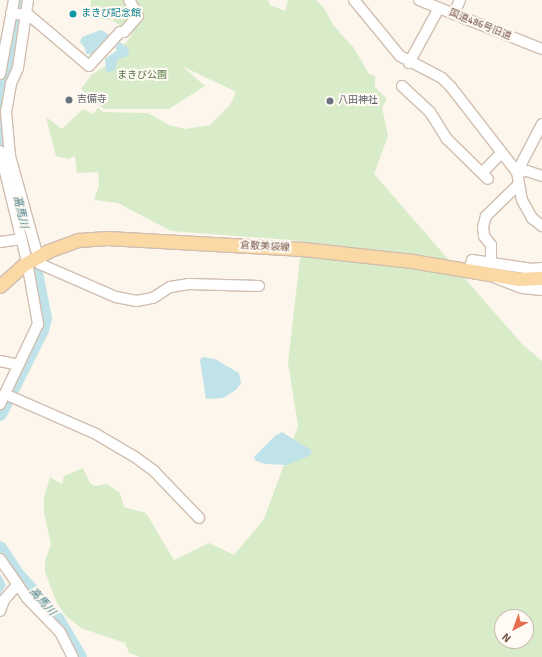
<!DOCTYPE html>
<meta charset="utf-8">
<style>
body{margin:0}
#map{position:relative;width:542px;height:657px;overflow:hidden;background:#fdf6ec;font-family:Signika,"Noto Sans JP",sans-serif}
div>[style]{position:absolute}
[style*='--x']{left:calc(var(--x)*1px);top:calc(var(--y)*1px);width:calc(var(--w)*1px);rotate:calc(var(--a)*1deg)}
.green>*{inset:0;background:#d8ecc9}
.water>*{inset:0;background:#bfe3e8}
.river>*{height:14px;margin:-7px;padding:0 7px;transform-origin:7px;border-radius:7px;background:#bfe3e8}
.roads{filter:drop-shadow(1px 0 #d1beb0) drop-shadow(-1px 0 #d1beb0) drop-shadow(0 1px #d1beb0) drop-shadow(0 -1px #d1beb0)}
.minor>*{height:10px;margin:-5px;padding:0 5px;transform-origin:5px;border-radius:5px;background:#fff}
.major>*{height:13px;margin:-6.5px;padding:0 6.5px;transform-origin:6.5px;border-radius:6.5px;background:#fbd9a5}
.dots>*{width:11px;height:11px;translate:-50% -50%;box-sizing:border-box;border:2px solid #fffaf3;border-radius:50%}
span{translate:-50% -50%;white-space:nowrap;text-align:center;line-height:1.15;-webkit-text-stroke:4px #fffaf3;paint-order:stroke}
.culture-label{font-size:10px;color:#0d838f}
.left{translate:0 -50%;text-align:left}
.street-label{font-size:10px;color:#7a5c4d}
.park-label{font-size:10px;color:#537a41}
.worship-label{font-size:10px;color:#5b616d}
.water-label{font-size:11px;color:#437c86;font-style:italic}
.north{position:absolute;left:494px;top:609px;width:40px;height:40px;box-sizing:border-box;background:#fffaf3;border:1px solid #cabbb1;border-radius:50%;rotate:221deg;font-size:11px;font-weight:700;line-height:16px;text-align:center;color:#7a5c4d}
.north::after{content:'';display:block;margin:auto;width:14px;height:18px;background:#e76f51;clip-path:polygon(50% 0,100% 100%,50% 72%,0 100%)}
</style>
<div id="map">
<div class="green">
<div style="clip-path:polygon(evenodd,91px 0,268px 0,270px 5px,285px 11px,288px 0,316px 0,324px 8px,333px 25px,354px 48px,369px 74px,375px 76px,375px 87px,387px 99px,382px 107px,388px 136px,374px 174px,522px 344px,542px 361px,542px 657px,140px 657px,129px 653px,125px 643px,81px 628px,66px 616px,57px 603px,45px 572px,45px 560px,51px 545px,44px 512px,44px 497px,50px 477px,62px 484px,64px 476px,83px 468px,90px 483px,94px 486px,107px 484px,120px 493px,124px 507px,146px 513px,174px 560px,209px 543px,234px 555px,264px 519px,298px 426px,288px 363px,302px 241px,171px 231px,118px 203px,94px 200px,99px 185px,98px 172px,77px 173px,75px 156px,68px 159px,56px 156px,46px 117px,62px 129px,83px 109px,93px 114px,98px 108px,103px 112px,148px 113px,169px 125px,185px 129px,210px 125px,230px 105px,236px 92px,182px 66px,205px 86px,169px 109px,104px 109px,81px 89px,91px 75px,107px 65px,132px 35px,112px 20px,89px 18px,91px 0,502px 617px,526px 617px,526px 641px,502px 641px,502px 617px)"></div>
</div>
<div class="water">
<div style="clip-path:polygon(101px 30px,111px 36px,105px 39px,94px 54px,86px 54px,85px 48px,80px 42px,82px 37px)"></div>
<div style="clip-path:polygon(120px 42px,128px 48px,129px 56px,118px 59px,115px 70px,106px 73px,105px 59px,117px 50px,115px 48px)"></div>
<div style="clip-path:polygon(203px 357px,215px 359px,239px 373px,241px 383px,236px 390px,223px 398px,206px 399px,200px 360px)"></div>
<div style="clip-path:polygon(282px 432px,311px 450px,311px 455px,286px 465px,265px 464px,256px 461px,254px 457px,275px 436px)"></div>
<div style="clip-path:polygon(0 574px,6px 585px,0 595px)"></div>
</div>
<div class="river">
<div style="--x:8;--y:166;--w:37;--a:-101"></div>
<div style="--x:1;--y:130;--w:34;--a:-90"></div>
<div style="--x:1;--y:96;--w:98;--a:-78.8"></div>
<div style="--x:0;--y:414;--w:94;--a:-63.4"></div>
<div style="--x:42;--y:330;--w:12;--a:-76"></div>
<div style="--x:45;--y:318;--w:71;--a:-101.3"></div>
<div style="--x:0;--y:548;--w:30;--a:57"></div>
<div style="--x:16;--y:573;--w:63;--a:48.2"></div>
<div style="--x:58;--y:620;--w:43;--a:59.3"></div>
</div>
<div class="roads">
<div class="minor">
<div style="--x:28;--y:0;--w:69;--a:98.4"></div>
<div style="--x:18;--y:68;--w:17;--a:114"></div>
<div style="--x:11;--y:84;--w:28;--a:100"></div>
<div style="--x:6;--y:112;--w:44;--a:84.8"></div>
<div style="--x:10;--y:156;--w:112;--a:74.5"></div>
<div style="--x:40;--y:264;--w:83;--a:23.5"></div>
<div style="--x:116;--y:297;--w:21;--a:11"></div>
<div style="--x:137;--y:301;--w:16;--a:-11"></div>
<div style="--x:153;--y:298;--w:20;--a:-33"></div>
<div style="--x:170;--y:287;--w:19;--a:-9"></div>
<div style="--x:189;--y:284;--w:70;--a:1.6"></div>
<div style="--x:354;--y:0;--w:72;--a:50.6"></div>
<div style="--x:400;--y:56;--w:47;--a:27.6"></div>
<div style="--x:442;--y:78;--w:13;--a:45"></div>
<div style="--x:451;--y:87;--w:108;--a:52.2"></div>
<div style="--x:419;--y:0;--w:132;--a:21.7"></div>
<div style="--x:11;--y:13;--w:19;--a:9"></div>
<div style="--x:30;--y:16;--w:77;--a:40.3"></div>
<div style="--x:89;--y:66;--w:46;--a:-47.6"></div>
<div style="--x:120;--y:32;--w:4;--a:0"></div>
<div style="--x:124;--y:32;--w:21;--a:-49"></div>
<div style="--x:138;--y:16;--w:18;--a:-119"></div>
<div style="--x:454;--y:14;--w:15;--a:-67"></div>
<div style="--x:409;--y:63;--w:63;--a:-61.4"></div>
<div style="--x:0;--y:74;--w:75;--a:-79.3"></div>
<div style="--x:402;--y:86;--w:38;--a:43"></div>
<div style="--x:430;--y:112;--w:32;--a:58"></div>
<div style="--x:447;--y:139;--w:57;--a:44.3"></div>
<div style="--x:542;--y:124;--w:54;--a:117.5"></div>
<div style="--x:517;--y:172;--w:28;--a:80"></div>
<div style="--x:522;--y:200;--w:21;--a:61"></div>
<div style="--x:532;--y:218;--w:13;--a:39"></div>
<div style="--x:0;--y:151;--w:114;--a:76.3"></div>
<div style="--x:27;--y:262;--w:63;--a:79.9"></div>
<div style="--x:38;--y:324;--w:89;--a:115.4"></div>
<div style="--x:517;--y:172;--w:10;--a:-6"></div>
<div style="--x:527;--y:171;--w:16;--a:18"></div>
<div style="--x:482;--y:173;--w:28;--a:-46"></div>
<div style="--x:0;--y:242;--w:21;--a:-8"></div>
<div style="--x:491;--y:263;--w:18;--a:-90"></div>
<div style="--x:491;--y:245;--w:11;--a:-128"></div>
<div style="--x:484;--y:236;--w:9;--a:-96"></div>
<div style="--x:483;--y:227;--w:11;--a:-75"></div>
<div style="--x:486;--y:216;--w:46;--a:-44.1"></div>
<div style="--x:469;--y:270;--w:10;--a:-73"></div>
<div style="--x:472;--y:260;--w:61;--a:8.5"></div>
<div style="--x:532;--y:269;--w:10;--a:-6"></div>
<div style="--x:496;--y:278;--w:28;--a:21"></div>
<div style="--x:522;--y:288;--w:20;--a:6"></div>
<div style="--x:0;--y:361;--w:19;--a:12"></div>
<div style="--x:5;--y:394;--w:99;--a:23.7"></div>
<div style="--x:96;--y:434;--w:45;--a:30.5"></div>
<div style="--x:135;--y:457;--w:24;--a:36"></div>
<div style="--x:154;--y:471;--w:65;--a:46.2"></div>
<div style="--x:0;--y:559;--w:47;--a:55.3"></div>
<div style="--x:27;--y:598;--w:47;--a:45.9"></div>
<div style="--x:60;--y:632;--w:28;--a:63"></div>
<div style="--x:0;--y:611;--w:12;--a:-70"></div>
<div style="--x:4;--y:600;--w:18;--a:-49"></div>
</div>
<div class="major">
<div style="--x:0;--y:286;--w:31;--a:-42"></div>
<div style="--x:23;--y:265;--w:29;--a:-29"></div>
<div style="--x:48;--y:251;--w:33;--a:-20"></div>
<div style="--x:79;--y:240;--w:28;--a:-4"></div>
<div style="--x:107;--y:238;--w:196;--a:3.2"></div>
<div style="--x:303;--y:249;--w:110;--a:6.3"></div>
<div style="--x:412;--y:261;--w:109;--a:9.5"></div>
<div style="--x:520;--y:279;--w:22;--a:-3"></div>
</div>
</div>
<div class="dots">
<div style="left:73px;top:14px;background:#0f9aa8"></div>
<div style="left:69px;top:100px;background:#6b7280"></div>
<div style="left:330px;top:101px;background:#6b7280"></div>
</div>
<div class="culture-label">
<span class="left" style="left:81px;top:14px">まきび記念館</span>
</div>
<div class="street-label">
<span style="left:480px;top:25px;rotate:22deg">国道486号旧道</span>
<span style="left:265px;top:247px;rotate:3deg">倉敷美袋線</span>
</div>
<div class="park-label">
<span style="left:142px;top:76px">まきび公園</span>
</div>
<div class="worship-label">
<span class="left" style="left:77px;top:100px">吉備寺</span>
<span class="left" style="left:338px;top:101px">八田神社</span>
</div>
<div class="water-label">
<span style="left:20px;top:212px;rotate:77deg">高馬川</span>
<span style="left:42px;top:602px;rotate:48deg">高馬川</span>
</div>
<div class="north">N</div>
</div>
